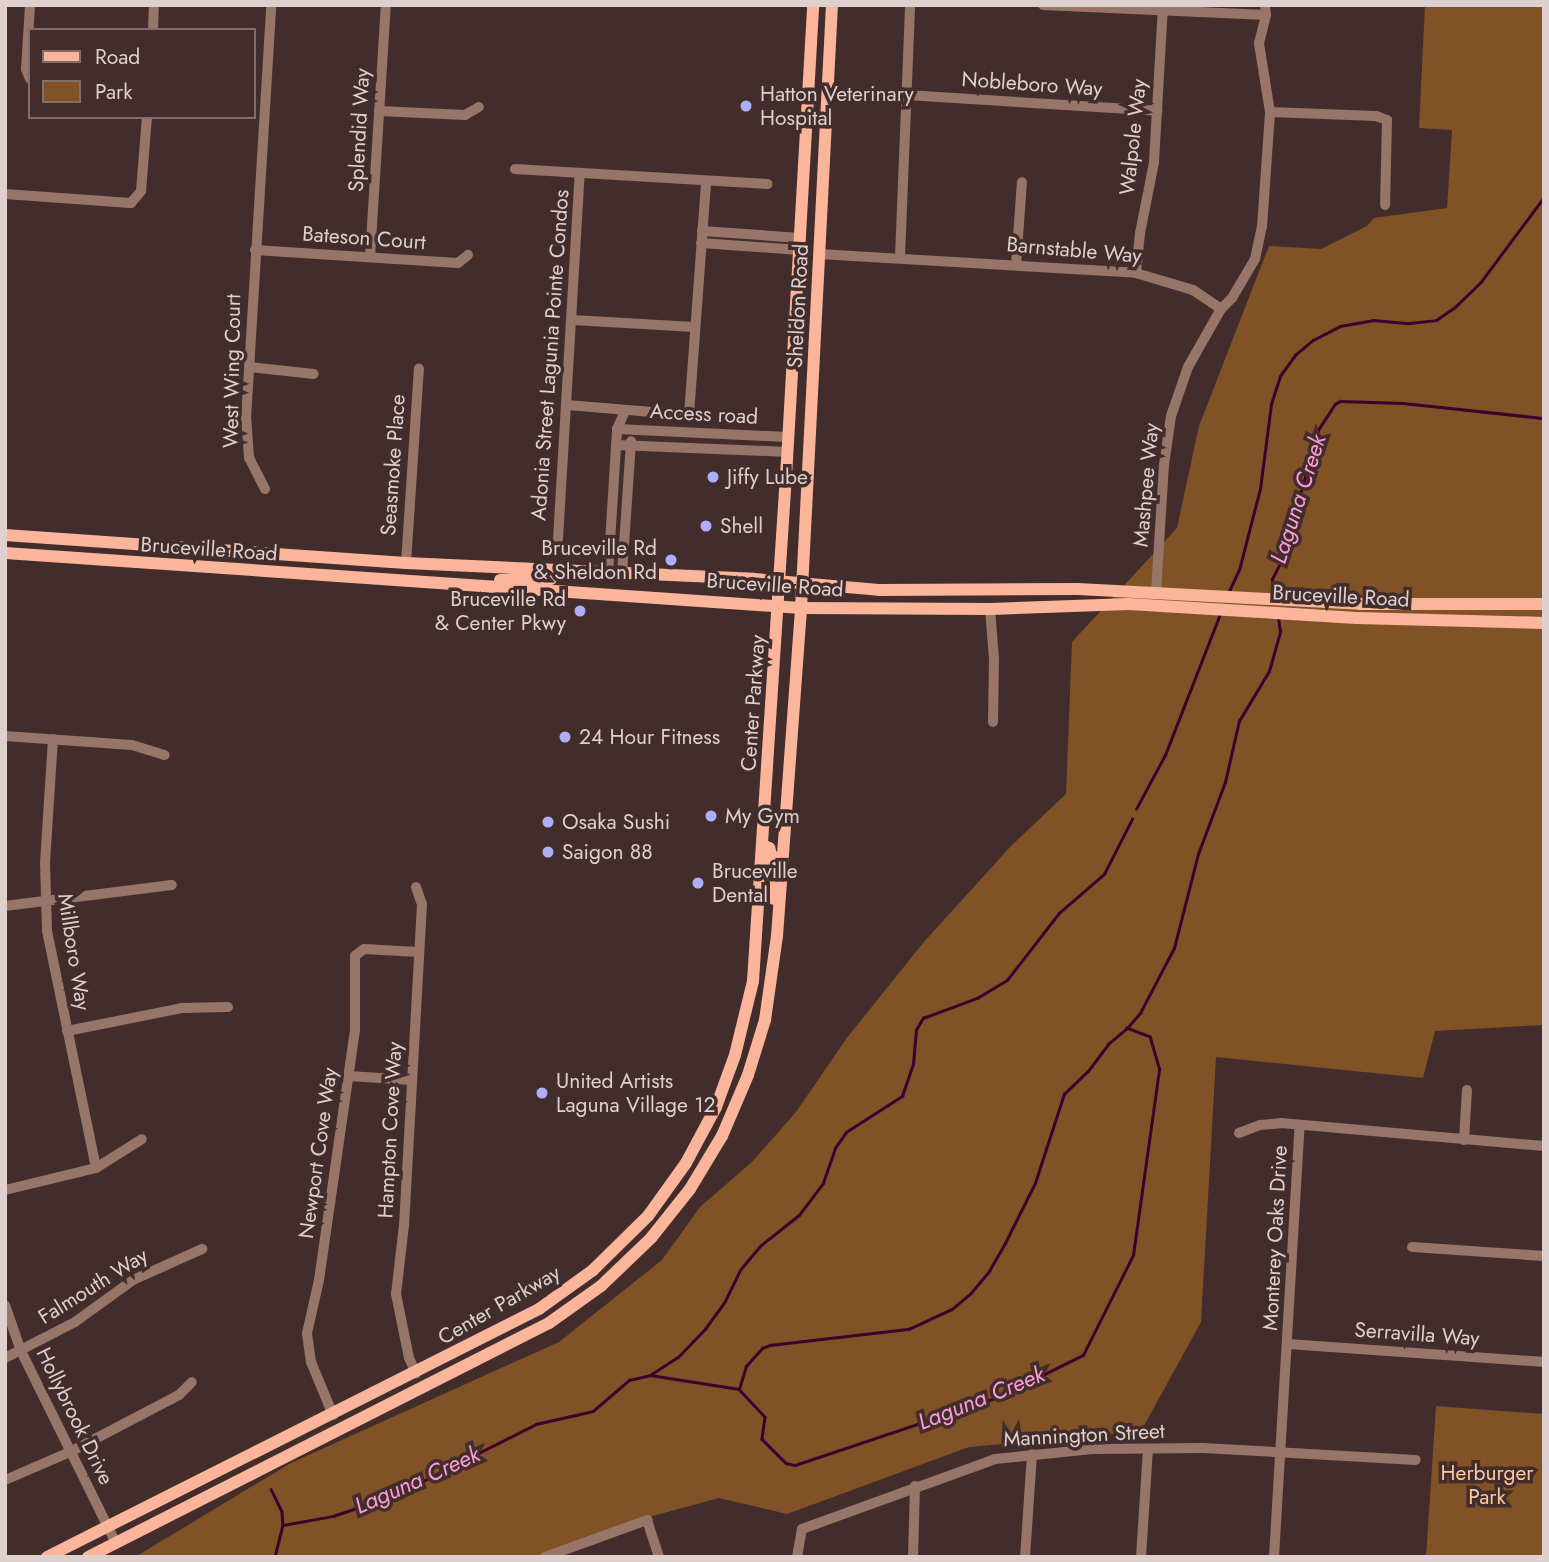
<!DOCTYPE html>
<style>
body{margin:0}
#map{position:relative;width:1549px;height:1562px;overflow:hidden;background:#422d2c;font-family:Jost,sans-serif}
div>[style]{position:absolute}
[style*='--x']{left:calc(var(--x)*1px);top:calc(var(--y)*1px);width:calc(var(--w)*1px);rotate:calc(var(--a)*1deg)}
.green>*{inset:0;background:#815226}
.stream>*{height:2.5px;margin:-1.25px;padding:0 1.25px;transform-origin:1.25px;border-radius:1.25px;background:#3e002d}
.minor>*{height:10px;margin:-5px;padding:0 5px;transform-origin:5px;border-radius:5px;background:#977568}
.major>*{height:12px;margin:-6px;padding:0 6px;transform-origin:6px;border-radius:6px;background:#fab59b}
.dots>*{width:19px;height:19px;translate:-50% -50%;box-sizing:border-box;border:4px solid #422d2c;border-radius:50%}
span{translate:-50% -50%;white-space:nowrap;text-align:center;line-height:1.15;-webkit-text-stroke:7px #422d2c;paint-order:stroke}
.street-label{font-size:21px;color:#ded0cf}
.poi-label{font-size:21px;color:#ded0cf}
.left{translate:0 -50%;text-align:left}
.right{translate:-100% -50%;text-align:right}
.park-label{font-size:21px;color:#fcc89e}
.water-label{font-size:23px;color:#fc9cd7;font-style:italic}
.frame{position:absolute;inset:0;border:7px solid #ded0cf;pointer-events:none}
.legend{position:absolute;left:28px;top:28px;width:228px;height:91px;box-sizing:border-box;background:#422d2c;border:2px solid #806e6d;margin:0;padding:9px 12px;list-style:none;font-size:21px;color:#ded0cf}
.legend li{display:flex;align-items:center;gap:14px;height:35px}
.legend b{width:35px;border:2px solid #806e6d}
</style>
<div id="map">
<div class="green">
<div style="clip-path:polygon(1425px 5px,1544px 5px,1544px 1025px,1435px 1031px,1423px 1078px,1216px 1057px,1201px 1322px,1141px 1431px,969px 1447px,787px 1514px,719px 1498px,649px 1517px,539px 1557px,135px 1557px,291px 1463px,559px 1342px,662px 1260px,700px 1207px,752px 1162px,796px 1112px,846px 1039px,923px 943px,1011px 846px,1066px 794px,1072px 642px,1177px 528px,1199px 426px,1269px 246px,1321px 249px,1367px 226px,1374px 218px,1447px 208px,1452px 130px,1419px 128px)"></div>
<div style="clip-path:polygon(1436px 1406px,1544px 1414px,1544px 1557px,1426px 1557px)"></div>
</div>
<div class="stream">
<div style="--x:1229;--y:591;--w:23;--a:-65"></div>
<div style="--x:1239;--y:570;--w:84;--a:-75.5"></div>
<div style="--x:1260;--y:489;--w:86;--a:-82.6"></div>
<div style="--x:1271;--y:404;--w:29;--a:-72"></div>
<div style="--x:1280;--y:376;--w:26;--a:-54"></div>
<div style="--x:1295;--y:355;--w:23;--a:-40"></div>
<div style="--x:1313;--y:340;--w:30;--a:-27"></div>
<div style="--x:1340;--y:326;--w:34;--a:-10"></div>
<div style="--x:1373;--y:320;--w:36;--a:5"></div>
<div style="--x:1409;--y:323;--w:27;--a:-6"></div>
<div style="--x:1436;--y:320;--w:23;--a:-34"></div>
<div style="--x:1455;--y:307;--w:35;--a:-44"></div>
<div style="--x:1480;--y:283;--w:107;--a:-53.3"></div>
<div style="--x:1274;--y:594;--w:15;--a:-98"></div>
<div style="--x:1272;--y:579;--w:22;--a:-63"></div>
<div style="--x:1282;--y:559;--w:134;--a:-74.4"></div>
<div style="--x:1318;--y:430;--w:31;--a:-57"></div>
<div style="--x:1335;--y:404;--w:6;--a:-31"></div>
<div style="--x:1340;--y:401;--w:63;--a:1.8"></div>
<div style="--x:1403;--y:403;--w:142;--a:6.1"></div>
<div style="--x:1136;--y:809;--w:61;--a:-61.8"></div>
<div style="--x:1165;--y:755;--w:151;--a:-68.7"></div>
<div style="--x:650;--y:1375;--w:90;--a:8.9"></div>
<div style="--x:739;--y:1389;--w:24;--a:-73"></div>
<div style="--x:746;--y:1366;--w:24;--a:-48"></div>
<div style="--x:762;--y:1348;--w:9;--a:-21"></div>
<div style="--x:770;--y:1345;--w:140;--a:-6.6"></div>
<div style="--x:909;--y:1329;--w:47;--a:-24.9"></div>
<div style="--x:952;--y:1309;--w:23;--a:-40"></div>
<div style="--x:970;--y:1294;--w:30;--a:-50"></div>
<div style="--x:989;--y:1271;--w:32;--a:-60"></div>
<div style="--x:1005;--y:1243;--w:67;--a:-63.4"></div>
<div style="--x:1035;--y:1183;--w:94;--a:-72"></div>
<div style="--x:1064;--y:1094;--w:33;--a:-44"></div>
<div style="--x:1088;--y:1071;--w:34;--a:-53"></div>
<div style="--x:1108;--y:1044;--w:25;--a:-40"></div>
<div style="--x:739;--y:1389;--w:38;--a:47"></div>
<div style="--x:765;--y:1417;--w:22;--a:98"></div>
<div style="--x:762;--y:1439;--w:34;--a:45"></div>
<div style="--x:786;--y:1463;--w:9;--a:13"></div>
<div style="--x:795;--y:1465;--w:214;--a:-18.5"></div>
<div style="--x:998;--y:1397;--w:95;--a:-26.3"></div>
<div style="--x:1083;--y:1355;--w:112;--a:-63.4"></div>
<div style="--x:1133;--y:1255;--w:188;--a:-82"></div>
<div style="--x:1159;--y:1069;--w:33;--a:-106"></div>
<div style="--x:1150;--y:1037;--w:25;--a:-159"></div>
<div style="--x:1127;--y:1028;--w:20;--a:-49"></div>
<div style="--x:1140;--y:1013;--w:73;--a:-62.4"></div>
<div style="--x:1174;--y:948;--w:97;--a:-75.7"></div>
<div style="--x:1198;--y:854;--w:77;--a:-69.4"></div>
<div style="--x:1225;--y:782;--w:63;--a:-77.1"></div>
<div style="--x:1239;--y:721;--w:58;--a:-59"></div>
<div style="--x:1269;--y:671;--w:41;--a:-74.2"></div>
<div style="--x:1280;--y:632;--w:14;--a:-98"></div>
<div style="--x:271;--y:1489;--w:25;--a:64"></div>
<div style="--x:282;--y:1512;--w:13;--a:86"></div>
<div style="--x:283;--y:1525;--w:33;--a:104"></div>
<div style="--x:283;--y:1525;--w:51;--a:-10.2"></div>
<div style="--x:333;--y:1516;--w:65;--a:-18.7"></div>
<div style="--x:395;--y:1495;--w:158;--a:-26.7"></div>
<div style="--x:536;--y:1424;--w:58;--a:-12.8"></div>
<div style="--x:593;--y:1411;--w:48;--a:-40.7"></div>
<div style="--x:629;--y:1380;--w:22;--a:-13"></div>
<div style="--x:650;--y:1375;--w:33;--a:-33"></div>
<div style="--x:678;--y:1357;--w:39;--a:-46"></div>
<div style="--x:705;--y:1329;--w:34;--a:-54"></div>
<div style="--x:725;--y:1301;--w:34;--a:-64"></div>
<div style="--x:740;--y:1270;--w:31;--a:-50"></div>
<div style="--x:760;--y:1246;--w:50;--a:-38.5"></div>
<div style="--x:799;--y:1215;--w:40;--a:-53"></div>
<div style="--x:823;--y:1183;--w:37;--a:-71"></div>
<div style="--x:835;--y:1148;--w:19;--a:-55"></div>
<div style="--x:846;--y:1132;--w:67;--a:-32.7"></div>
<div style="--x:902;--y:1096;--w:34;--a:-71"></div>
<div style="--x:913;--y:1064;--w:34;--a:-85"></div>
<div style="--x:916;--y:1030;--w:14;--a:-60"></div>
<div style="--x:923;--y:1018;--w:58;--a:-20.3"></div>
<div style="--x:977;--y:998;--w:35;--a:-31"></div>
<div style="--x:1007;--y:980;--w:85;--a:-52.2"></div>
<div style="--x:1059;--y:913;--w:60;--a:-40.9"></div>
<div style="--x:1104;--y:874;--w:62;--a:-63"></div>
</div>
<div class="minor">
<div style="--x:1043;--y:5;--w:223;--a:2.6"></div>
<div style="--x:153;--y:30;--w:25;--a:-88"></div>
<div style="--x:30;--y:79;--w:11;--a:-112"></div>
<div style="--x:26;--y:69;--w:64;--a:-86.4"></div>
<div style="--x:906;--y:95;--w:252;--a:3.6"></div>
<div style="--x:379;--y:111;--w:86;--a:2.7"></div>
<div style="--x:465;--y:115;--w:16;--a:-30"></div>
<div style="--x:1270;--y:112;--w:106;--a:2.2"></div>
<div style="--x:1376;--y:116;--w:12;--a:20"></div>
<div style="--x:1387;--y:120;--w:85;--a:91.3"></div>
<div style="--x:515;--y:169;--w:253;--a:3.4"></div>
<div style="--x:5;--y:194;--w:126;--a:4.1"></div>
<div style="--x:131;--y:203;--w:16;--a:-50"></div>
<div style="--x:141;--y:191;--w:74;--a:-85.4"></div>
<div style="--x:702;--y:231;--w:99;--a:4"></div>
<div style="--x:701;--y:243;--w:99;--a:4"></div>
<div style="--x:255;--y:250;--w:203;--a:3.7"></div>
<div style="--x:458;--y:263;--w:13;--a:-39"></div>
<div style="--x:819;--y:254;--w:318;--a:3.4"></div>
<div style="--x:1136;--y:273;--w:59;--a:16.6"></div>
<div style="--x:1193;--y:290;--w:34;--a:34"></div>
<div style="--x:1221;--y:309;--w:16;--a:-45"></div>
<div style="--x:1232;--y:298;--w:45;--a:-59.5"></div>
<div style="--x:1255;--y:259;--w:33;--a:-78"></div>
<div style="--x:1262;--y:227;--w:115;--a:-86"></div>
<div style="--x:1270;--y:112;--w:70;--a:-99.1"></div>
<div style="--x:1259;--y:43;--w:29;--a:-76"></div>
<div style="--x:1266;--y:15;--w:10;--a:-96"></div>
<div style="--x:370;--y:257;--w:253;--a:-86.4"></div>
<div style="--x:900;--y:257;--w:252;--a:-87.7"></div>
<div style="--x:1016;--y:265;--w:83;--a:-85.9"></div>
<div style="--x:1136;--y:273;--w:40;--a:-84.3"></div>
<div style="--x:1140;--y:233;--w:72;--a:-78.8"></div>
<div style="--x:1154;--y:162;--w:157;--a:-86.7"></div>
<div style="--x:573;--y:320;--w:121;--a:3.3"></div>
<div style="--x:249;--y:367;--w:65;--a:6.1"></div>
<div style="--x:567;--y:405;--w:122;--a:4.7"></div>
<div style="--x:689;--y:415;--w:235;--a:-85.8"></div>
<div style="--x:617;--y:429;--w:171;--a:2.7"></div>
<div style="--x:616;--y:445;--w:172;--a:2.3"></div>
<div style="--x:265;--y:489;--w:35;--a:-117"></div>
<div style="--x:249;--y:458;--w:39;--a:-94"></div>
<div style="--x:246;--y:419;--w:415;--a:-86.5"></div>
<div style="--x:558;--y:539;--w:366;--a:-86.6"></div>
<div style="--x:406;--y:563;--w:195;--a:-86.2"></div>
<div style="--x:608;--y:574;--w:145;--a:-86.4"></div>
<div style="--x:617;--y:429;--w:20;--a:-66"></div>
<div style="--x:622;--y:574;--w:133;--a:-86.1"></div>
<div style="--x:1156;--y:592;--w:127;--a:-86.4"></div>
<div style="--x:1164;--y:465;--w:49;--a:-81.9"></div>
<div style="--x:1171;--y:416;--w:52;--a:-70.9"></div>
<div style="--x:1188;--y:367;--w:67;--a:-60.4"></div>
<div style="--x:990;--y:609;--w:50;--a:85.4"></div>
<div style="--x:994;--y:659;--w:63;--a:90.9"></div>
<div style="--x:5;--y:736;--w:127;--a:4.1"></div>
<div style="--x:132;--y:745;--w:34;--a:17"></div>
<div style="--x:53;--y:739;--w:124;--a:93.7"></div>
<div style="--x:45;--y:863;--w:68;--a:88.3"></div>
<div style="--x:47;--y:931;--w:242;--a:78.3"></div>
<div style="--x:416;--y:887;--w:18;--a:71"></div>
<div style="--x:422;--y:904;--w:322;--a:93.2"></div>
<div style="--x:404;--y:1225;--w:69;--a:96.6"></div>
<div style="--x:396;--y:1294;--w:65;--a:78.5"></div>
<div style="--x:409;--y:1358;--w:17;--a:65"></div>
<div style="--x:5;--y:906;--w:168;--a:-7.2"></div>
<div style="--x:67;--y:1031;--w:117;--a:-11.3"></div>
<div style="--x:182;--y:1008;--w:46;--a:-1.2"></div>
<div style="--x:348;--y:1076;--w:64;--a:3.6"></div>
<div style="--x:1239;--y:1133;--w:22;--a:-21"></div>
<div style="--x:1260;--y:1125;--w:21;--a:-5"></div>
<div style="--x:1281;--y:1123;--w:264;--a:5"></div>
<div style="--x:1464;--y:1140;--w:50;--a:-86.6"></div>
<div style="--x:5;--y:1190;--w:94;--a:-13.6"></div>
<div style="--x:96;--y:1168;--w:54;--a:-32.2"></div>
<div style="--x:1412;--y:1247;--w:132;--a:3.9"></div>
<div style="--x:5;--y:1305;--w:49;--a:70.8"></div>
<div style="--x:21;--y:1351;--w:214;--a:63.7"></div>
<div style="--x:1288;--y:1344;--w:257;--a:4"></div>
<div style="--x:5;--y:1358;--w:79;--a:-27.2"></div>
<div style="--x:75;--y:1322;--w:72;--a:-35.9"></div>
<div style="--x:133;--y:1280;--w:76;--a:-24.2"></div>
<div style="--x:333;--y:1415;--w:57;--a:-112.5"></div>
<div style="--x:311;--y:1362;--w:29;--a:-98"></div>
<div style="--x:307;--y:1333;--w:54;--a:-77.2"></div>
<div style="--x:319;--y:1280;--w:253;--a:-81.8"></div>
<div style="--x:355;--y:1030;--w:74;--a:-90"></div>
<div style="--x:355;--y:956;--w:11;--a:-38"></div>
<div style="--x:364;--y:949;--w:54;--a:3.2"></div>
<div style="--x:5;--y:1480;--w:71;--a:-23.3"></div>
<div style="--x:70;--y:1452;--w:123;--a:-27.6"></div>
<div style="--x:179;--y:1395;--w:18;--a:-45"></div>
<div style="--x:545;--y:1557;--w:109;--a:-19.9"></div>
<div style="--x:647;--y:1520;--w:39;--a:72"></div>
<div style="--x:797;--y:1557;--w:28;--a:-80"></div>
<div style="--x:802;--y:1529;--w:205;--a:-19.9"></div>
<div style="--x:995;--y:1459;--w:100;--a:-5.8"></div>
<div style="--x:1094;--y:1449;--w:109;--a:-0.5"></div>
<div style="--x:1203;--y:1448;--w:213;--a:3.2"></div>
<div style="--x:913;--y:1557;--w:71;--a:-88.4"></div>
<div style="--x:1025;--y:1557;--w:103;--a:-86.1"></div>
<div style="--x:1141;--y:1557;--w:107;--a:-86.3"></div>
<div style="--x:1274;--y:1557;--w:433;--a:-86.6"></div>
</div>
<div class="major">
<div style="--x:5;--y:535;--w:402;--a:4"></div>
<div style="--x:406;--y:563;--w:348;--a:2.6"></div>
<div style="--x:754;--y:579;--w:125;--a:5"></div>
<div style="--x:879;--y:590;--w:199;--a:-0.3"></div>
<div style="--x:1078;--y:589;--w:282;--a:3"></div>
<div style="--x:1360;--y:604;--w:184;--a:0"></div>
<div style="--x:5;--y:553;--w:798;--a:3.95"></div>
<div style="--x:801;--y:608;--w:189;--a:0.3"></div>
<div style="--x:990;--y:609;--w:139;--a:-2.1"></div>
<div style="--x:1129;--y:604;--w:228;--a:3.5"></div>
<div style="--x:1357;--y:618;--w:187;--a:1.5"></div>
<div style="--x:500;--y:580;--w:51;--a:-1.1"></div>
<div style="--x:762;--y:845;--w:8;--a:23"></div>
<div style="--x:769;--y:848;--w:6;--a:72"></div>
<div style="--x:771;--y:854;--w:45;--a:86.2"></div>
<div style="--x:47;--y:1557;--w:551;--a:-26.75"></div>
<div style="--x:539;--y:1309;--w:67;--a:-35.8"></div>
<div style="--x:593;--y:1270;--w:77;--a:-44.5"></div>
<div style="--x:648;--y:1216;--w:65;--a:-54.4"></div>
<div style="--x:686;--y:1163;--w:64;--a:-61.8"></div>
<div style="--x:716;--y:1107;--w:55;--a:-69.9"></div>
<div style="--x:735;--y:1055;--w:76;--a:-76.3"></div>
<div style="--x:753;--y:981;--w:522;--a:-86.27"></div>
<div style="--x:787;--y:460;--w:456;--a:-86.7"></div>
<div style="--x:88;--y:1557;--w:517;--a:-26.91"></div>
<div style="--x:549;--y:1323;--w:64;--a:-35.4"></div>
<div style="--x:601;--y:1286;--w:69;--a:-43.8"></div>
<div style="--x:651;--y:1238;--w:63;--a:-51.5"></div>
<div style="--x:690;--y:1189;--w:62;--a:-58.9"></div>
<div style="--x:722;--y:1136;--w:66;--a:-66.9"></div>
<div style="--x:748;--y:1075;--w:58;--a:-72.8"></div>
<div style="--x:765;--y:1020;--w:85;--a:-81.9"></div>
<div style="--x:777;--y:936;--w:329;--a:-85.8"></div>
<div style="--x:801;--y:608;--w:604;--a:-87.06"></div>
</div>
<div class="dots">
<div style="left:746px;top:106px;background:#afaefa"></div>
<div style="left:713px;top:477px;background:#afaefa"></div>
<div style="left:706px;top:526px;background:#afaefa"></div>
<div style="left:671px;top:560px;background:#afaefa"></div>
<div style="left:580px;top:611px;background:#afaefa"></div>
<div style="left:565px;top:737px;background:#afaefa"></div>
<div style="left:711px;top:816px;background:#afaefa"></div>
<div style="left:548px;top:822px;background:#afaefa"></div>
<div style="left:548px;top:852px;background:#afaefa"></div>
<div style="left:698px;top:883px;background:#afaefa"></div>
<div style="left:542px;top:1093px;background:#afaefa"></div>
</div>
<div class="street-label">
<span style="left:1032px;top:84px;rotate:4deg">Nobleboro Way</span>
<span style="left:359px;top:130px;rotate:-87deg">Splendid Way</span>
<span style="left:1133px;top:137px;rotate:-84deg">Walpole Way</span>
<span style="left:364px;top:238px;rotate:4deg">Bateson Court</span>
<span style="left:1074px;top:250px;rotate:5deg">Barnstable Way</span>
<span style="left:798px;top:306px;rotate:-87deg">Sheldon Road</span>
<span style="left:550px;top:355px;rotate:-86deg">Adonia Street Lagunia Pointe Condos</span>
<span style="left:232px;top:371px;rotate:-89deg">West Wing Court</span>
<span style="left:704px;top:414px;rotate:3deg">Access road</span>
<span style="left:393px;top:465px;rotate:-86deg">Seasmoke Place</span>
<span style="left:1146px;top:485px;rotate:-85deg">Mashpee Way</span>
<span style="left:209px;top:549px;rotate:4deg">Bruceville Road</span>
<span style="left:775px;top:585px;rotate:4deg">Bruceville Road</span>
<span style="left:1341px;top:596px;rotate:3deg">Bruceville Road</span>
<span style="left:753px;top:703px;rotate:-86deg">Center Parkway</span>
<span style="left:74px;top:952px;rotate:81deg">Millboro Way</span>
<span style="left:390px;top:1130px;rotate:-87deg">Hampton Cove Way</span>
<span style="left:318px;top:1153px;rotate:-82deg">Newport Cove Way</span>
<span style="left:1275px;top:1238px;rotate:-87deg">Monterey Oaks Drive</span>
<span style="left:93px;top:1286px;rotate:-32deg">Falmouth Way</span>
<span style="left:499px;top:1305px;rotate:-30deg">Center Parkway</span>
<span style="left:1417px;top:1334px;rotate:4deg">Serravilla Way</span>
<span style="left:75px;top:1416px;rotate:64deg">Hollybrook Drive</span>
<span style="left:1084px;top:1435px;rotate:-3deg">Mannington Street</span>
</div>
<div class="poi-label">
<span class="left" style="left:760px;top:106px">Hatton Veterinary<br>Hospital</span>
<span class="left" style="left:727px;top:477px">Jiffy Lube</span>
<span class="left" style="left:720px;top:526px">Shell</span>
<span class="right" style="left:657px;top:560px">Bruceville Rd<br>&amp; Sheldon Rd</span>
<span class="right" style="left:566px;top:611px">Bruceville Rd<br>&amp; Center Pkwy</span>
<span class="left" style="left:579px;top:737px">24 Hour Fitness</span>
<span class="left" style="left:725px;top:816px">My Gym</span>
<span class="left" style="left:562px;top:822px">Osaka Sushi</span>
<span class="left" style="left:562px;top:852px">Saigon 88</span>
<span class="left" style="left:712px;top:883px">Bruceville<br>Dental</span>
<span class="left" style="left:556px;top:1093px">United Artists<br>Laguna Village 12</span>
</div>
<div class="park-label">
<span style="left:1487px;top:1485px">Herburger<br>Park</span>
</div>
<div class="water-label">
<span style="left:1298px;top:499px;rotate:-72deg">Laguna Creek</span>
<span style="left:981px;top:1398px;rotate:-22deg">Laguna Creek</span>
<span style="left:417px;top:1480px;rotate:-24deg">Laguna Creek</span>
</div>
<div class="frame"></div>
<ul class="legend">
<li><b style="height:9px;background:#fab59b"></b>Road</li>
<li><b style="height:19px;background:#815226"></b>Park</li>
</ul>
</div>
